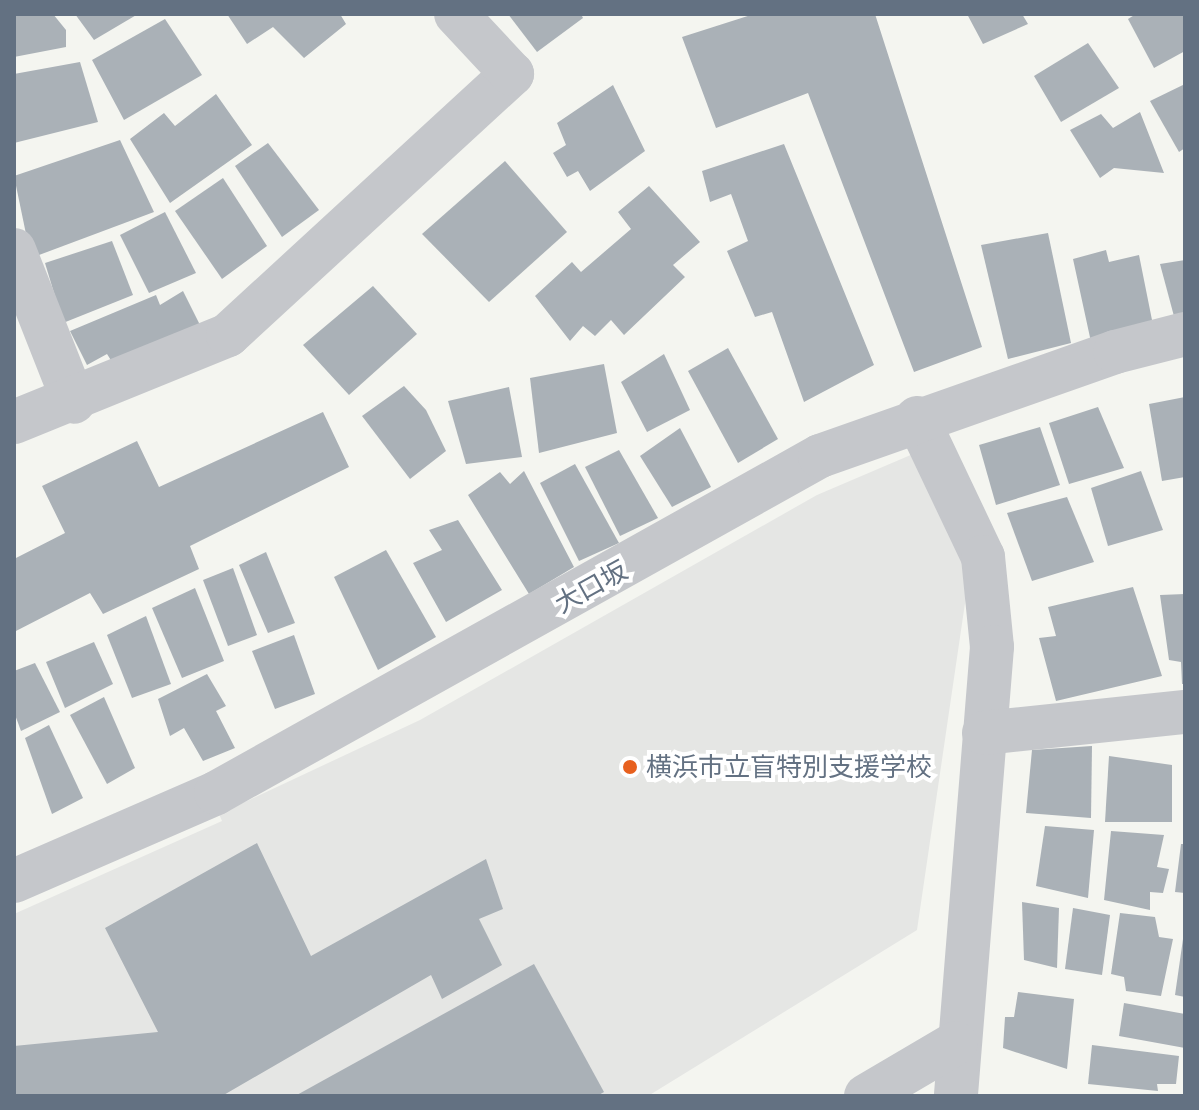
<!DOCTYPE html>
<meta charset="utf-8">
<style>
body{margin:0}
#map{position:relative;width:1199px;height:1110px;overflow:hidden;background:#f4f5f0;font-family:"Open Sans","Noto Sans JP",sans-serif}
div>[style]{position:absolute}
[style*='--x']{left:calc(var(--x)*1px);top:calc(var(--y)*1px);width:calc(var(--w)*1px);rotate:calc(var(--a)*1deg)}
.built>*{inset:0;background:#e5e6e4}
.building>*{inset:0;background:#aab1b7}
.minor>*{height:44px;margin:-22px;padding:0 22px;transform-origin:22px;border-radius:22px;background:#c5c7cb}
.dots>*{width:22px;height:22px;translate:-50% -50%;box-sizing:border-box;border:4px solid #fff;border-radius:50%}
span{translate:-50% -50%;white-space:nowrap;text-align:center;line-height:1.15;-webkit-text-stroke:8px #fff;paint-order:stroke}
.street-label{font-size:26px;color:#637182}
.poi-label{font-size:26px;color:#637182}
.left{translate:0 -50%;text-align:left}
.frame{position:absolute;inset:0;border:16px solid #637182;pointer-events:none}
</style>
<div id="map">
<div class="built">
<div style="clip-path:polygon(913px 454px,969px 576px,917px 930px,648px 1096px,14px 1096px,14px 914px,222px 821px,219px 814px,420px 720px,817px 495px)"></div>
</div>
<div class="building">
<div style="clip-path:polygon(14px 14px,53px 14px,66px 30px,66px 47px,14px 57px)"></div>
<div style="clip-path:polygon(75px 14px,138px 14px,94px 40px)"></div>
<div style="clip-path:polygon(227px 14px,340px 14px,346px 24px,304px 58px,273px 27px,247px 44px)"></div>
<div style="clip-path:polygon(508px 14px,581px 14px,583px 18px,537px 52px)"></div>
<div style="clip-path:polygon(754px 14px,875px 14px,982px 347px,914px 372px,808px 93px,716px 128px,682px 37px)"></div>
<div style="clip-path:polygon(967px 14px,1022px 14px,1028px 24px,983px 44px)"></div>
<div style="clip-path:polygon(1136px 14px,1185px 14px,1185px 51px,1154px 68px,1128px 19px)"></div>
<div style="clip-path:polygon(165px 19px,202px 75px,124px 120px,92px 60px)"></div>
<div style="clip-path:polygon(1088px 43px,1119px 88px,1061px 122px,1034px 76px)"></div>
<div style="clip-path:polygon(80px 62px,98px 122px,14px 143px,14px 74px)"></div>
<div style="clip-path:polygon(1185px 84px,1185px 148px,1179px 152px,1150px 101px)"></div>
<div style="clip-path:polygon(613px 85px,645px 151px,590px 191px,578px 171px,567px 177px,553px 153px,566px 145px,557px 123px)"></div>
<div style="clip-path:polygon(216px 94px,252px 145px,170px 203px,130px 139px,164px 113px,175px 126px)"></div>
<div style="clip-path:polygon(1140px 112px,1164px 173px,1114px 168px,1100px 178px,1070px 130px,1101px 114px,1113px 128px)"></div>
<div style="clip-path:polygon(120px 140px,154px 212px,31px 258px,14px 176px)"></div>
<div style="clip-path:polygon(268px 143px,319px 210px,282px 237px,235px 166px)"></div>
<div style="clip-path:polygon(784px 144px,874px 365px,804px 402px,772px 312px,755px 317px,727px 251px,748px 241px,731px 194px,710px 202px,702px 171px)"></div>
<div style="clip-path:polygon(505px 161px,567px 232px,489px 302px,422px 234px)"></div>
<div style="clip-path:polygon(223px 178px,267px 246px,222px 279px,175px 211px)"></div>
<div style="clip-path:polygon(649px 186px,700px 242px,673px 265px,685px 277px,624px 335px,611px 320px,595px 336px,583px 326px,570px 341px,535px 296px,572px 262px,581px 272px,631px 229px,618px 212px)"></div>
<div style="clip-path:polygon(165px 212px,196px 273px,149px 293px,120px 235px)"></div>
<div style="clip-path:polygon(1048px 233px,1071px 343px,1008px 359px,981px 245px)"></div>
<div style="clip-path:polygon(112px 241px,133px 295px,63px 323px,45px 263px)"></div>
<div style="clip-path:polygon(1106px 250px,1109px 262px,1139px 255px,1153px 325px,1091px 342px,1073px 259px)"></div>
<div style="clip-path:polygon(1185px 260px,1185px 316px,1175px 320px,1160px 264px)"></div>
<div style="clip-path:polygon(373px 286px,417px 334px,349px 395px,303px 345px)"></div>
<div style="clip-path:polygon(183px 291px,201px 327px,114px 365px,107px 354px,87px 365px,70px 331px,156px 295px,160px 305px)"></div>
<div style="clip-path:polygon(728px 348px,778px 439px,738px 463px,688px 371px)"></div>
<div style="clip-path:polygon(664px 354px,690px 410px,647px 432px,621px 382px)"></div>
<div style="clip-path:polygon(604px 364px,617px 433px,539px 453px,530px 378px)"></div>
<div style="clip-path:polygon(404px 386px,426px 410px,446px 451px,410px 479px,362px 416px)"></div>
<div style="clip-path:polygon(509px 387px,522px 457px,466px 464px,448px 401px)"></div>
<div style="clip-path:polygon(1185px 397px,1185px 477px,1162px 481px,1149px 404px)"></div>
<div style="clip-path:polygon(1098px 407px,1124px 468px,1069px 484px,1049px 423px)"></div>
<div style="clip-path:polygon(323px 412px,349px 467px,190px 546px,199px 569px,103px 614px,90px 593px,14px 632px,14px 559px,65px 533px,42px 486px,137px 441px,159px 487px)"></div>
<div style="clip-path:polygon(1040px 427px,1060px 485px,996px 505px,979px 445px)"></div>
<div style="clip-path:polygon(680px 428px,711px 487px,672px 507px,640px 456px)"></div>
<div style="clip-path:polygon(619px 450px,658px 518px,620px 536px,585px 467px)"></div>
<div style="clip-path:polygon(575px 464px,619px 543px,579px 561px,540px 483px)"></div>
<div style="clip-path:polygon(524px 471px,574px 567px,529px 594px,468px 495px,500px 472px,510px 484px)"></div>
<div style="clip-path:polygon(1141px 471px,1163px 530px,1108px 546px,1091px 488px)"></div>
<div style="clip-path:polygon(1067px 497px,1094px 562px,1032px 581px,1007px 513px)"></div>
<div style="clip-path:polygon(458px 520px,502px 590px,446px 622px,413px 563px,442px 550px,429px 530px)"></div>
<div style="clip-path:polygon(386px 550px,436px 637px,378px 670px,334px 577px)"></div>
<div style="clip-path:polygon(266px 552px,295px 623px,268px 633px,239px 565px)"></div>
<div style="clip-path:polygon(233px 568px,257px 635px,228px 646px,203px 580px)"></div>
<div style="clip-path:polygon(1133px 587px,1162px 676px,1056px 701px,1039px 638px,1056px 636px,1048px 607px)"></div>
<div style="clip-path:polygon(195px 588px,224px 661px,182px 678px,152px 608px)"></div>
<div style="clip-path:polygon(1185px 594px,1185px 684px,1182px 684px,1181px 662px,1169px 660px,1160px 595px)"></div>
<div style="clip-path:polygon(146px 616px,171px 684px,132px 698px,107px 635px)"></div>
<div style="clip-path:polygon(294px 635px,315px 694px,275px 709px,252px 651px)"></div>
<div style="clip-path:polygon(94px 642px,113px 684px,65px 708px,46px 662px)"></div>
<div style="clip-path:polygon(35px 663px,60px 712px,21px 731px,14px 712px,14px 671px)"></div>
<div style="clip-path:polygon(207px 674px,226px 706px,216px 711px,235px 748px,203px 761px,184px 728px,170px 736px,158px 699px)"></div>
<div style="clip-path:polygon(104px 697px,135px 768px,107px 784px,70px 715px)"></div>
<div style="clip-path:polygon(49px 725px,83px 798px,52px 814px,25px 738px)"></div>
<div style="clip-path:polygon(1092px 746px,1091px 818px,1026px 813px,1032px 750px)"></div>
<div style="clip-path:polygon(1109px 756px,1172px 765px,1172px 822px,1105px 822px)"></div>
<div style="clip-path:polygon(1045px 826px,1094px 830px,1088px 898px,1036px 886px)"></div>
<div style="clip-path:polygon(1111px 831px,1164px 835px,1157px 867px,1169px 869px,1163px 893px,1150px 892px,1150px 910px,1104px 900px)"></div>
<div style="clip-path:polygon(257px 843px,311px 956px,486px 859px,503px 909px,479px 919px,502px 965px,442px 999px,431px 975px,222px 1096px,14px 1096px,14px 1046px,158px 1032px,105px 928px)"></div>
<div style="clip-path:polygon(1181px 844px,1185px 844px,1185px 893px,1175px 892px)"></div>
<div style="clip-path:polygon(1022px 902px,1059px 908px,1057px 968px,1024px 960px)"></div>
<div style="clip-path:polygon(1073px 908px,1110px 915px,1102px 975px,1065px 969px)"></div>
<div style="clip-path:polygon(1120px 913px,1155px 917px,1159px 937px,1173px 939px,1161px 996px,1126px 991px,1124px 977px,1111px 974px)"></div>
<div style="clip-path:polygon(1183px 939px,1185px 939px,1185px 997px,1175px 995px)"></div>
<div style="clip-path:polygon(534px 964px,604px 1092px,597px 1096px,295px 1096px)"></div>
<div style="clip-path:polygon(1018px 992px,1074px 999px,1067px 1069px,1003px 1048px,1005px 1017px,1014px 1017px)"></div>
<div style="clip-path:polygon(1124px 1003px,1185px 1014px,1185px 1048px,1119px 1036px)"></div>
<div style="clip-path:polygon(1092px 1045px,1179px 1056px,1176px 1084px,1157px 1084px,1158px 1091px,1088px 1084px)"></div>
</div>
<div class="minor">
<div style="--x:14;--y:250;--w:163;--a:68.5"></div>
<div style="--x:917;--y:418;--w:154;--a:64.6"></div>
<div style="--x:983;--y:557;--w:90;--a:84.3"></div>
<div style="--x:992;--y:647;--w:450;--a:94.6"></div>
<div style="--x:14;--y:422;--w:231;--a:-22.1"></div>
<div style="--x:228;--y:335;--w:386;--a:-42.6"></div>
<div style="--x:512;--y:74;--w:82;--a:-133"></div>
<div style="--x:984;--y:733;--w:202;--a:-6"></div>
<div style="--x:14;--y:881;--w:220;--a:-23.5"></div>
<div style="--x:216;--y:793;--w:692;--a:-29.16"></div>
<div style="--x:820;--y:456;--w:313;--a:-19.4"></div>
<div style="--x:1115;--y:352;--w:72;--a:-14.4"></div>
<div style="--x:866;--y:1096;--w:104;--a:-30.5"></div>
</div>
<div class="dots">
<div style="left:630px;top:767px;background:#e7601e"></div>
</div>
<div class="street-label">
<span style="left:591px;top:587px;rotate:-29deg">大口坂</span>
</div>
<div class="poi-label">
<span class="left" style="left:646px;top:767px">横浜市立盲特別支援学校</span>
</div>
<div class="frame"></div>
</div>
